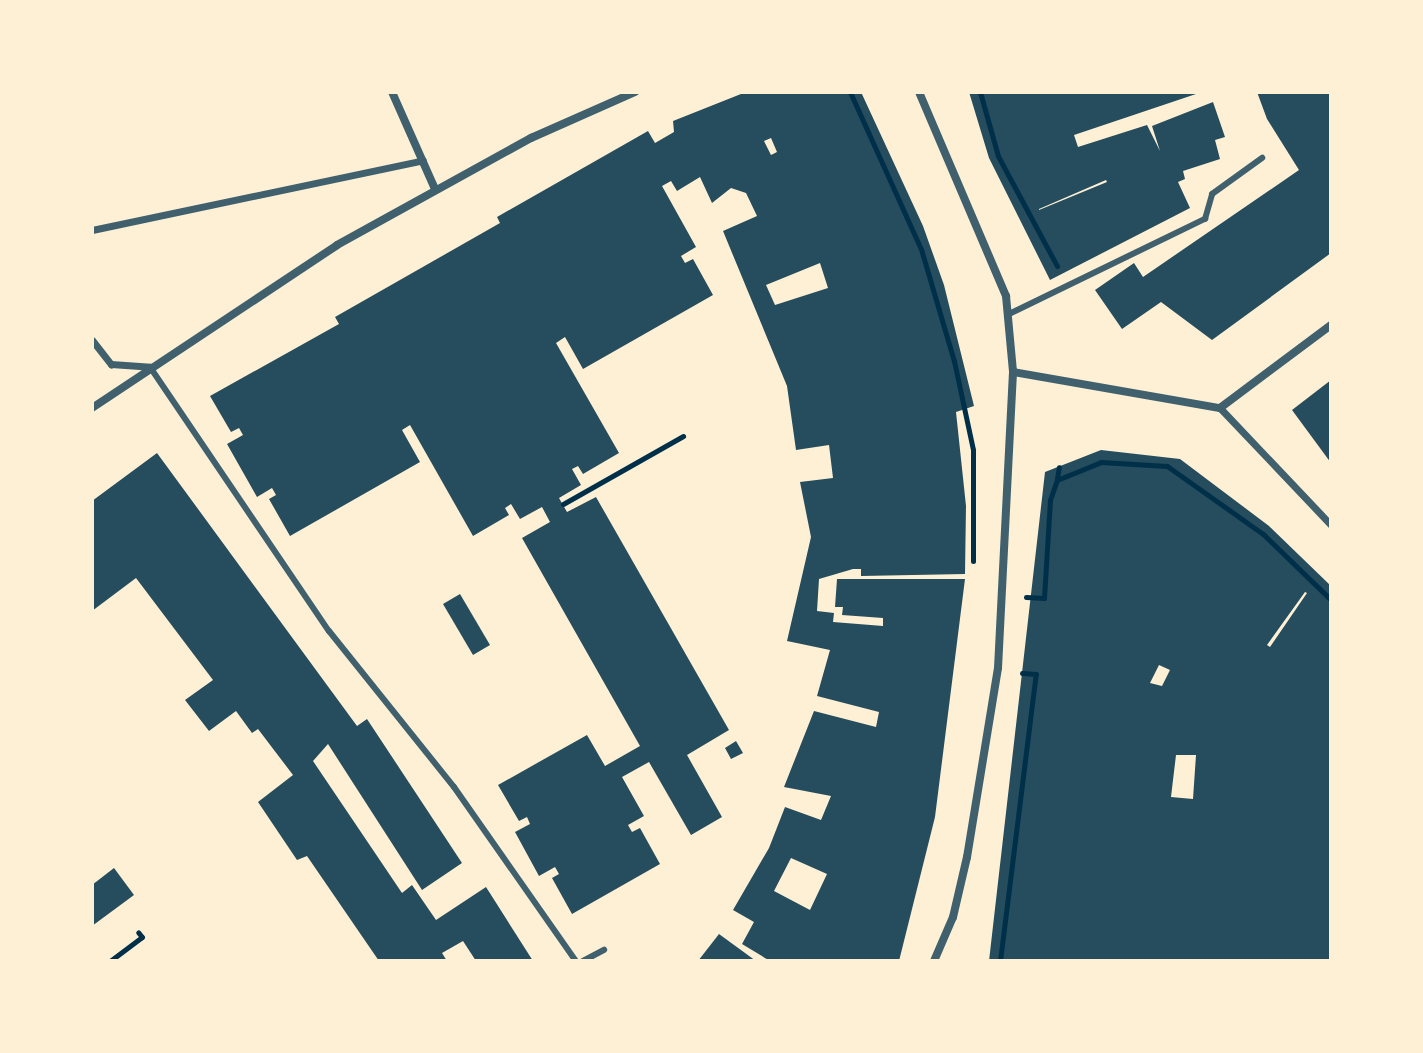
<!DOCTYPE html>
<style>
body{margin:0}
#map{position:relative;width:1423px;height:1053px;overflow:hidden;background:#fdf0d5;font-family:Roboto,sans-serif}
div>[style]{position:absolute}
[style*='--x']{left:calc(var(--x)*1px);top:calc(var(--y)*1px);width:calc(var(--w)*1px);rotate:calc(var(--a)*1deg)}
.building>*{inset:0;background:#264d5e}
.path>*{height:5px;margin:-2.5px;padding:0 2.5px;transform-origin:2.5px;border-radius:2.5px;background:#003049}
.service>*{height:6px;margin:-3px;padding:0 3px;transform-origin:3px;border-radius:3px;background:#3f606c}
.pedestrian>*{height:7px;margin:-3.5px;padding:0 3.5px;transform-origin:3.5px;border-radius:3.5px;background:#3f606c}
.minor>*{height:8px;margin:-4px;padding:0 4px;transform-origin:4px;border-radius:4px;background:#3f606c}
span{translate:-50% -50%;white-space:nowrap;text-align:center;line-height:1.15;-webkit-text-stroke:8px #fdf0d5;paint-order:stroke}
.frame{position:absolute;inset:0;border:94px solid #fdf0d5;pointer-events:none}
</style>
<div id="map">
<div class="building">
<div style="clip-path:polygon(evenodd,746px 92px,861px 92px,923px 226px,944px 285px,974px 406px,956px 412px,966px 506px,965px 574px,861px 576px,861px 569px,853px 569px,819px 579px,817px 611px,834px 613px,833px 622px,883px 626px,883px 618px,842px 615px,843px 607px,835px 607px,837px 579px,965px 579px,935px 817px,899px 961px,770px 961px,742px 944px,754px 922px,733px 910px,769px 848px,785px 807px,821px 820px,831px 796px,784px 787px,814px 711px,876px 727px,879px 712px,817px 696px,830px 650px,787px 641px,811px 537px,800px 482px,833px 478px,829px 445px,796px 450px,787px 386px,723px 231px,757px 216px,746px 193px,731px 188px,712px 203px,700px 177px,677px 191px,671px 181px,662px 186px,696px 247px,681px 256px,685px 263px,693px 259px,713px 295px,583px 369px,565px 337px,556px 343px,619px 453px,583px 474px,578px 466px,572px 469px,581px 485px,559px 498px,567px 512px,596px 497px,729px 730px,687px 755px,722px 817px,691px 835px,649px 762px,622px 777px,644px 816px,628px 825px,632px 832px,640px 828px,660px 864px,572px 914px,552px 878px,559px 874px,555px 867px,539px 876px,515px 832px,530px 824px,527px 817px,519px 821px,498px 785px,587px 735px,605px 766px,640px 746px,522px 538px,550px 522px,542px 507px,520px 519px,511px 504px,505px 508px,509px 515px,473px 536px,410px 425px,402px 430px,420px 462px,290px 536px,269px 499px,276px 495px,272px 488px,257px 497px,227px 444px,243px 435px,239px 428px,231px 432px,210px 396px,339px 324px,335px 317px,500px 223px,497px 217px,648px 131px,655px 143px,674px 132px,673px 121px,746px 92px,771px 138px,777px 152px,771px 155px,764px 141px,771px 138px,746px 92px,820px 263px,828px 288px,775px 305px,766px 285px,820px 263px,746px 92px,791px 858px,827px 874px,810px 910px,774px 891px,791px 858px)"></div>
<div style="clip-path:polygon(evenodd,969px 92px,1202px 92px,1074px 135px,1078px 147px,1147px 125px,1160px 151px,1152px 126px,1213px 102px,1225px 137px,1215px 140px,1220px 159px,1183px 171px,1185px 179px,1178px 182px,1190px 208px,1050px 280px,989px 158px,969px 92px,1106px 180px,1107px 182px,1039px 210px,1039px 209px,1106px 180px)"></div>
<div style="clip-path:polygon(1257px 92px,1331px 92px,1331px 253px,1212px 340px,1161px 302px,1122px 329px,1095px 290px,1134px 263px,1143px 277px,1299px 170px,1267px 119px)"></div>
<div style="clip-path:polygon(1331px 380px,1331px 463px,1292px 410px)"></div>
<div style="clip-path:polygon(evenodd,1101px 450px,1180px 459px,1269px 526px,1331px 586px,1331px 961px,989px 961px,1045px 472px,1101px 450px,1305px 592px,1307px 593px,1270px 647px,1267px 645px,1305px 592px,1101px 450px,1159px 665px,1170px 670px,1162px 686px,1150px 683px,1159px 665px,1101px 450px,1176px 755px,1196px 755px,1193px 799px,1171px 797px,1176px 755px)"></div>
<div style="clip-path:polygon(157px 453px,357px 726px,367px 719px,462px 863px,422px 890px,328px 744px,313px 761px,402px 893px,412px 885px,436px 920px,486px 887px,533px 961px,476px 961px,463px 941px,442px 953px,447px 961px,379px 961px,307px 856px,297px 860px,258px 802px,293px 775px,258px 729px,252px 733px,236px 711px,209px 731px,185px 700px,213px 680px,136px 578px,92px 611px,92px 501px)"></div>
<div style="clip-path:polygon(460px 594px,490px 645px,473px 655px,443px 604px)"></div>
<div style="clip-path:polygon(736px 741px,743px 753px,731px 759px,725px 748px)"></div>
<div style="clip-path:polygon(114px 868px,134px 895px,92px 926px,92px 885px)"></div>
<div style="clip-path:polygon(719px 934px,756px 961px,698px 961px)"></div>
</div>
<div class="path">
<div style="--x:850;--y:92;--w:172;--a:65.7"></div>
<div style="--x:921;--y:249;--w:117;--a:73.6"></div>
<div style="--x:954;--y:361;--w:91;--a:77.9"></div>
<div style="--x:973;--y:450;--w:111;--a:90"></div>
<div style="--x:980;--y:92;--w:66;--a:74.3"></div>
<div style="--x:998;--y:156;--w:125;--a:61.8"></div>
<div style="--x:1057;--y:479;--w:12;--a:-81"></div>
<div style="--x:563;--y:504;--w:138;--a:-29.5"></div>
<div style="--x:1026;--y:597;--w:18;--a:3"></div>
<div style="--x:1044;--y:598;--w:98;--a:-86.5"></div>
<div style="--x:1050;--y:500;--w:21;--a:-71"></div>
<div style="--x:1057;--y:480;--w:48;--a:-22.2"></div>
<div style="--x:1101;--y:462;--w:66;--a:3.5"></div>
<div style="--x:1167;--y:466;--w:118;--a:35.3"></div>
<div style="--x:1263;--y:534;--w:95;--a:44.1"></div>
<div style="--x:110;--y:961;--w:40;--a:-37"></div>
<div style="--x:142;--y:937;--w:6;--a:-129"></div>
<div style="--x:1000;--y:961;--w:289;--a:-82.9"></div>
<div style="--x:1036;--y:674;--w:14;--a:-176"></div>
</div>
<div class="service">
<div style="--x:1011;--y:313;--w:216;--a:-25.9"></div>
<div style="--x:1205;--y:219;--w:26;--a:-74"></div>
<div style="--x:1212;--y:194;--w:62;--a:-35.8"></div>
<div style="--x:150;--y:367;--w:319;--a:55.9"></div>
<div style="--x:329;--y:631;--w:200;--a:51.3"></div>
<div style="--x:454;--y:787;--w:213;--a:55"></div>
<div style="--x:583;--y:961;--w:24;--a:-28"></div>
</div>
<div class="pedestrian">
<div style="--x:92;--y:230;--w:338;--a:-11.9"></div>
<div style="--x:92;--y:340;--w:31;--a:52"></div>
<div style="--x:111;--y:364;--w:39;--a:4"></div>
<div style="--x:1220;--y:408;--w:161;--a:46.5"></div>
</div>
<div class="minor">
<div style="--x:392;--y:92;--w:106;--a:66.1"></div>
<div style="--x:919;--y:92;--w:222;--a:66.9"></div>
<div style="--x:1006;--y:296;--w:76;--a:84.7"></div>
<div style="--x:1013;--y:372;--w:296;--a:92.9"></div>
<div style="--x:998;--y:668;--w:192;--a:99.3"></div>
<div style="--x:967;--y:857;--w:62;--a:103.1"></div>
<div style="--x:953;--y:917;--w:48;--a:113.4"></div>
<div style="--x:1013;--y:372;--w:210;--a:9.9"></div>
<div style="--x:1220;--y:408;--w:139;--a:-36.8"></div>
<div style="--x:92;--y:408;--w:294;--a:-33.6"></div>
<div style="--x:337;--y:245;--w:222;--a:-28.9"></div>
<div style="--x:531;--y:138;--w:114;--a:-23.9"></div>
</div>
<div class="frame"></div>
</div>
